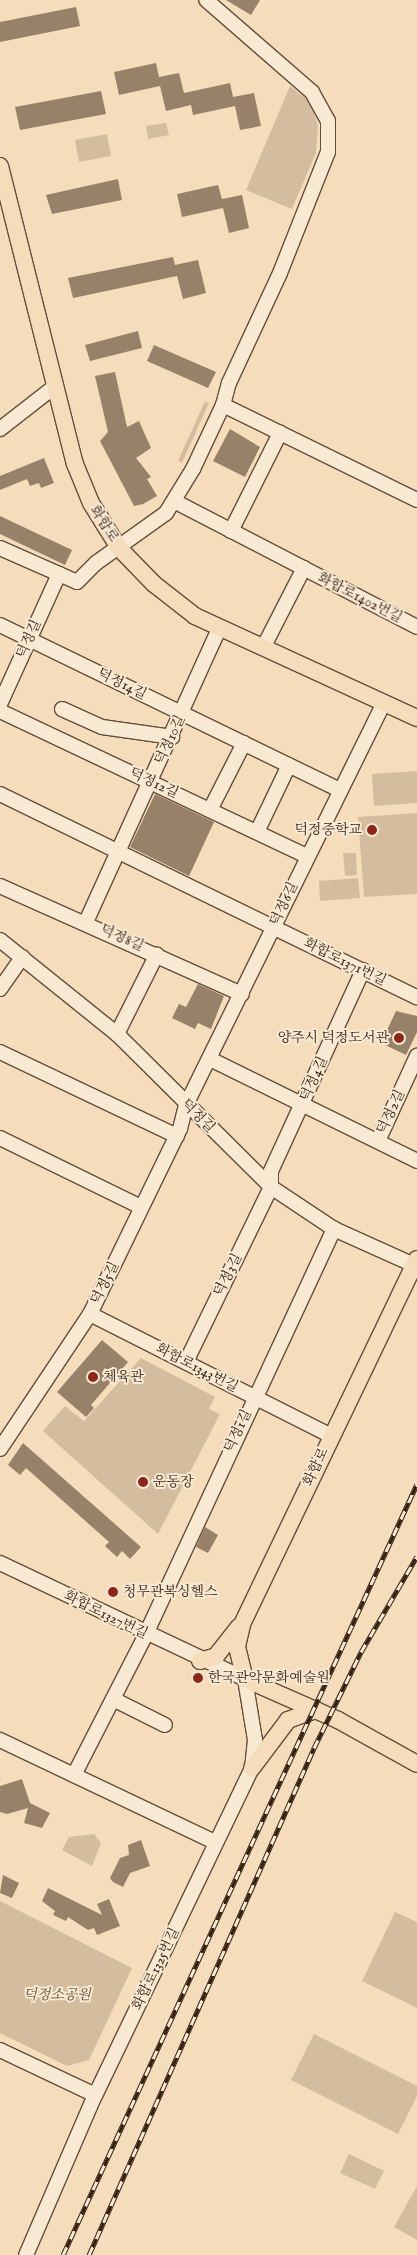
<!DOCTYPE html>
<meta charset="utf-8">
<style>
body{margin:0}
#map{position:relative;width:417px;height:2255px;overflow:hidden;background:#f5ddbb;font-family:"IM FELL English","Noto Serif KR",serif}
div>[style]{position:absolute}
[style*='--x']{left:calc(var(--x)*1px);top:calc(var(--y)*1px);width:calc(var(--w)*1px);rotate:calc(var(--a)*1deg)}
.green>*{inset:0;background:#d4bd9e}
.building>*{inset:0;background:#978269}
.roads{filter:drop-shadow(1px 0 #634e3b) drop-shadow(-1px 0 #634e3b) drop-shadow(0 1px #634e3b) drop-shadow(0 -1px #634e3b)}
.minor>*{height:14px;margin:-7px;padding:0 7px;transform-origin:7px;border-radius:7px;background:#f8e9d3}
.major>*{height:16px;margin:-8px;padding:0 8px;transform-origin:8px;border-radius:8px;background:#f5ddbb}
.rail>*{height:5px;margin-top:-2.5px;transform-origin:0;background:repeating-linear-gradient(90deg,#f8e9d3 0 9px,#321f10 0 18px);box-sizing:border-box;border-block:1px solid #321f10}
.dots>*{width:14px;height:14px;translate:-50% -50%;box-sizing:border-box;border:2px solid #f8e9d3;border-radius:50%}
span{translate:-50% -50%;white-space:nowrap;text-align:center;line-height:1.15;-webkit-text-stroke:4px #f8e9d3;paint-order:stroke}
.street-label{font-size:14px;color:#321f10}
.poi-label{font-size:14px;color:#321f10}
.right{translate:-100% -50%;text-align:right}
.left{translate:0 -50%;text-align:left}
.park-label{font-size:14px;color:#634e3b;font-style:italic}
</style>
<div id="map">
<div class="green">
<div style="clip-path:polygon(290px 86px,310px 102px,318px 125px,316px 153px,292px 209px,246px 190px)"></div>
<div style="clip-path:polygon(166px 123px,169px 135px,148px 139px,146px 126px)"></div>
<div style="clip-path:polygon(107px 134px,111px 156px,79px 162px,75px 140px)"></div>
<div style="clip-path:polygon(205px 401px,209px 403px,182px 463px,178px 461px)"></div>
<div style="clip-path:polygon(417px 771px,417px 803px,374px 806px,372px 774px)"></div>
<div style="clip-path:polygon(417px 813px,417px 894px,364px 897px,358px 817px)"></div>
<div style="clip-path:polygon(343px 853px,356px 853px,357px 875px,345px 876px)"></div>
<div style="clip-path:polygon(358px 878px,360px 898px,320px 901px,319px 881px)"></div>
<div style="clip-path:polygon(141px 1358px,215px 1397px,209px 1409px,220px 1414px,158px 1534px,43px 1431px,65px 1406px,84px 1421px)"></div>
<div style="clip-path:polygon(94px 1834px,101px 1843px,92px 1866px,62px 1850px,69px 1837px)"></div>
<div style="clip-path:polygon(0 1901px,132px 1968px,89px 2060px,67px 2066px,0 2033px)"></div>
<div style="clip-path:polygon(395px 1912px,417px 1922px,417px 2008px,362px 1981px)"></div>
<div style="clip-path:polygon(314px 2034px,417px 2086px,417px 2096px,398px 2134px,291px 2080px)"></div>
<div style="clip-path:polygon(349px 2154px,384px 2171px,375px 2189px,340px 2173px)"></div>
<div style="clip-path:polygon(417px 2186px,417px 2240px,394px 2227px)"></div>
</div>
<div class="building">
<div style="clip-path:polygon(226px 0,260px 0,251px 15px)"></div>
<div style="clip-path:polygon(76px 7px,80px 26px,0 42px,0 22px)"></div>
<div style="clip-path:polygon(156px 63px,159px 77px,179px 73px,184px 93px,230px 83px,233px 97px,254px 93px,261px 126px,240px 130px,235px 106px,193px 115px,191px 105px,166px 111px,160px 86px,119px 95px,114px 72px)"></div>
<div style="clip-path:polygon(101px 91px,106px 114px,20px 130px,15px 107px)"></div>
<div style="clip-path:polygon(118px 179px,122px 200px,52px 214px,46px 195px)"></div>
<div style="clip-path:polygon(218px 185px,222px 199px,242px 195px,249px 228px,229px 233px,223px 208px,182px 217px,177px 194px)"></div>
<div style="clip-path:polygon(173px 257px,175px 265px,198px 260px,206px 293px,183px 299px,177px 276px,73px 298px,68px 278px)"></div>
<div style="clip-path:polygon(138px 331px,142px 348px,90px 361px,85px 345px)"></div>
<div style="clip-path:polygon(154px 345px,216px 372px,208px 388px,147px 361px)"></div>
<div style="clip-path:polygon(115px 372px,127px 427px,139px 421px,151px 448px,136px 458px,151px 477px,147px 479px,157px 496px,143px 504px,134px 506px,100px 441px,108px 432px,95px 376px)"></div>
<div style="clip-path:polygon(230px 429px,260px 447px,245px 477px,213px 461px)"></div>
<div style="clip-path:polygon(44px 458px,54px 483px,41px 488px,39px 483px,30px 486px,27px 479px,0 490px,0 476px)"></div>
<div style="clip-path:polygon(0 516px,72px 550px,65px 565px,0 534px)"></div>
<div style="clip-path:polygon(155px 794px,214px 822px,189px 876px,130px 847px)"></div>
<div style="clip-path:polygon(198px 984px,224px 996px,211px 1029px,198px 1023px,195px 1029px,172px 1018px,179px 1004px,186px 1007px)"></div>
<div style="clip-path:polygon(396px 1011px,417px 1016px,417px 1032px,406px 1055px,381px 1043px)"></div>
<div style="clip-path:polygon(102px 1340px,128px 1362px,91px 1405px,94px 1408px,86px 1417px,57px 1392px)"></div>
<div style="clip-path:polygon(23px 1443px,141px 1547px,130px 1559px,122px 1551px,117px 1557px,105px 1546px,109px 1542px,26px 1468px,20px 1475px,8px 1465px)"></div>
<div style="clip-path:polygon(205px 1527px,218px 1535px,208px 1553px,196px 1547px)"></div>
<div style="clip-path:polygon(22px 1779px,30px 1803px,50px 1813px,42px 1828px,24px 1823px,28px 1808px,7px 1814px,0 1812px,0 1786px)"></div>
<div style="clip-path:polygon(141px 1840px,150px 1866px,130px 1873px,123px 1887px,113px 1882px,110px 1878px,120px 1858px,129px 1855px,128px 1845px)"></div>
<div style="clip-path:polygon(3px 1875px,19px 1883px,12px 1898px,0 1893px)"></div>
<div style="clip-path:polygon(48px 1888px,102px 1915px,97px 1904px,109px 1899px,120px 1926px,97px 1935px,94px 1928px,88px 1930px,68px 1917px,66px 1921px,53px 1915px,55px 1911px,42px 1901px)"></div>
</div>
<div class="roads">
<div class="minor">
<div style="--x:223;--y:405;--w:216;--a:26.1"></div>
<div style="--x:0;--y:429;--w:68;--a:-37.9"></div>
<div style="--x:174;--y:501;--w:274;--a:27.4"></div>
<div style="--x:231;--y:531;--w:110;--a:-63.4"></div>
<div style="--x:0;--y:548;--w:84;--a:23.8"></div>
<div style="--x:77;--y:582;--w:27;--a:-45"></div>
<div style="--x:96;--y:563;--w:86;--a:-35.5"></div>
<div style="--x:166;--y:513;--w:52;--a:-58.5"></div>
<div style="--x:193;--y:469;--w:71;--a:-64.9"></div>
<div style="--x:223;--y:405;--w:23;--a:-75"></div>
<div style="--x:229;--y:383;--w:121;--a:-65.1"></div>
<div style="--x:280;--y:273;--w:130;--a:-68.4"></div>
<div style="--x:328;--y:152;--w:31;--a:-90"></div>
<div style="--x:328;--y:121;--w:33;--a:-119"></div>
<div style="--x:312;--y:92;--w:140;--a:-139"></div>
<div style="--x:0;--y:625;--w:378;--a:25.9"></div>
<div style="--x:263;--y:648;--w:90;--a:-62.9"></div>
<div style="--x:0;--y:704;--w:143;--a:-65.6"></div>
<div style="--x:62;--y:709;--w:44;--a:24.2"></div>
<div style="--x:102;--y:727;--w:71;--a:8.1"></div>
<div style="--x:0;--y:711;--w:340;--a:25.3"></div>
<div style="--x:0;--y:794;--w:464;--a:26"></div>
<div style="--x:210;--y:810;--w:75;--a:-63.1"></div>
<div style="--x:257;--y:832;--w:74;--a:-64.5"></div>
<div style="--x:0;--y:886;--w:265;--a:24.1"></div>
<div style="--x:86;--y:922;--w:322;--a:-65.6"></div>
<div style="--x:0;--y:940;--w:150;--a:38.8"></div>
<div style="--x:117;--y:1034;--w:217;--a:44.8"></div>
<div style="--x:271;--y:1187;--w:76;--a:33.7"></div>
<div style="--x:334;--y:1229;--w:88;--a:24.2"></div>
<div style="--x:0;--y:989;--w:39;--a:-55"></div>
<div style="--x:117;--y:1034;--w:89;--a:-63.4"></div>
<div style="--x:0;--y:1052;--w:196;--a:25.4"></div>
<div style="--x:210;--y:1059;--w:231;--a:26.2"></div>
<div style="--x:0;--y:1138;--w:157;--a:26.1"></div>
<div style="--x:378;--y:1141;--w:94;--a:-65.4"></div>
<div style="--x:90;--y:1314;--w:270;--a:26.8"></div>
<div style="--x:186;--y:1362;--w:195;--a:-64.1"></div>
<div style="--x:271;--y:1187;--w:16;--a:-90"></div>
<div style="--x:271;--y:1171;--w:221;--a:-65.4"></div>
<div style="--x:0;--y:1449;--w:162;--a:-56.3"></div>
<div style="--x:90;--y:1314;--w:206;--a:-64.1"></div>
<div style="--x:180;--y:1129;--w:25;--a:-76"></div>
<div style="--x:186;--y:1105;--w:448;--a:-63.8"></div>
<div style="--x:0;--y:1563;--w:271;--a:25.3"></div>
<div style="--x:245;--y:1679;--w:62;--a:80.7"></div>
<div style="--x:255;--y:1740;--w:28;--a:96"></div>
<div style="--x:252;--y:1768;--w:363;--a:115.6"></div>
<div style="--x:95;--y:2095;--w:174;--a:113.3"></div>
<div style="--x:113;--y:1699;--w:58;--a:26.6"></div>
<div style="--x:0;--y:1740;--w:238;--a:25.4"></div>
<div style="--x:74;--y:1775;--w:158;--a:-62.9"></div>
<div style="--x:146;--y:1634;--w:447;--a:-65.1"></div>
<div style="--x:0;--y:2050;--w:105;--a:25.3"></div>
</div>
<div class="major">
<div style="--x:0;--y:166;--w:307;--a:75.9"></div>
<div style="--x:75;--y:464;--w:42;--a:67.7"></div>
<div style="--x:91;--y:503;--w:53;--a:58.1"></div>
<div style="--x:119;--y:548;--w:50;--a:45.8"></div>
<div style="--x:154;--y:584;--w:52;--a:38"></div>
<div style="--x:195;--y:616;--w:244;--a:24.7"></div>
<div style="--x:417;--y:1259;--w:406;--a:115.6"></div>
<div style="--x:242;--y:1625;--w:23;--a:103"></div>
<div style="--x:237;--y:1647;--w:33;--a:76"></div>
<div style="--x:245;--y:1679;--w:102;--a:23.8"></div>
<div style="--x:338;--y:1720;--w:90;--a:29.1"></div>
<div style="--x:200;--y:1661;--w:17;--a:-17"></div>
<div style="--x:216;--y:1656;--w:37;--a:-52"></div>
<div style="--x:252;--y:1768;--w:60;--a:-53.1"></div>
<div style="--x:288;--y:1720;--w:30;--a:-20"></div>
</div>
</div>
<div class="rail">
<div style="--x:63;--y:2255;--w:848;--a:-65.34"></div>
<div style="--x:89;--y:2255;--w:555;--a:-66.07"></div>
<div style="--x:314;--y:1748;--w:107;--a:-63.9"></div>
<div style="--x:361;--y:1652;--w:111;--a:-59.7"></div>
</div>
<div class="dots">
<div style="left:372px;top:830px;background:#8f2418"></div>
<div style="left:399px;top:1038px;background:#8f2418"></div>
<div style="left:93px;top:1377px;background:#8f2418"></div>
<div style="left:143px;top:1482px;background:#8f2418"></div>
<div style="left:113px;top:1592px;background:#8f2418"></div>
<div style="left:198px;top:1678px;background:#8f2418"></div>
</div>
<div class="street-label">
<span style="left:104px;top:524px;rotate:57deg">화합로</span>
<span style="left:360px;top:598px;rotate:27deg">화합로1402번길</span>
<span style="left:29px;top:639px;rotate:-66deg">덕정길</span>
<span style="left:122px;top:684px;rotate:26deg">덕정14길</span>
<span style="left:170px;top:740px;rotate:-65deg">덕정10길</span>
<span style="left:154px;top:783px;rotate:25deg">덕정12길</span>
<span style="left:284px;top:904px;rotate:-65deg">덕정6길</span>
<span style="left:122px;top:938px;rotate:24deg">덕정8길</span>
<span style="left:345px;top:962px;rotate:26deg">화합로1371번길</span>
<span style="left:314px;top:1079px;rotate:-66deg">덕정4길</span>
<span style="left:391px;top:1112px;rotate:-65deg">덕정2길</span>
<span style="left:198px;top:1116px;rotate:45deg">덕정길</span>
<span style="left:228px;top:1275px;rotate:-64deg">덕정3길</span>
<span style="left:105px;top:1283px;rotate:-64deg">덕정5길</span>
<span style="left:197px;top:1368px;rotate:27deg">화합로1343번길</span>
<span style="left:238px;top:1431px;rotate:-65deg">덕정1길</span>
<span style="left:316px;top:1467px;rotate:-65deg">화합로</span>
<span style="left:106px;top:1615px;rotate:26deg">화합로1327번길</span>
<span style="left:156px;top:1969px;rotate:-64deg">화합로1325번길</span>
</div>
<div class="poi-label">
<span class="right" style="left:362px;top:830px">덕정중학교</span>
<span class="right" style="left:389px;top:1038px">양주시 덕정도서관</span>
<span class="left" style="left:103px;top:1377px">체육관</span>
<span class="left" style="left:153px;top:1482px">운동장</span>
<span class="left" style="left:123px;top:1592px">청무관복싱헬스</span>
<span class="left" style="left:208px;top:1678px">한국관악문화예술원</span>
</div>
<div class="park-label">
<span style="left:57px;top:1995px">덕정소공원</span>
</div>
</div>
